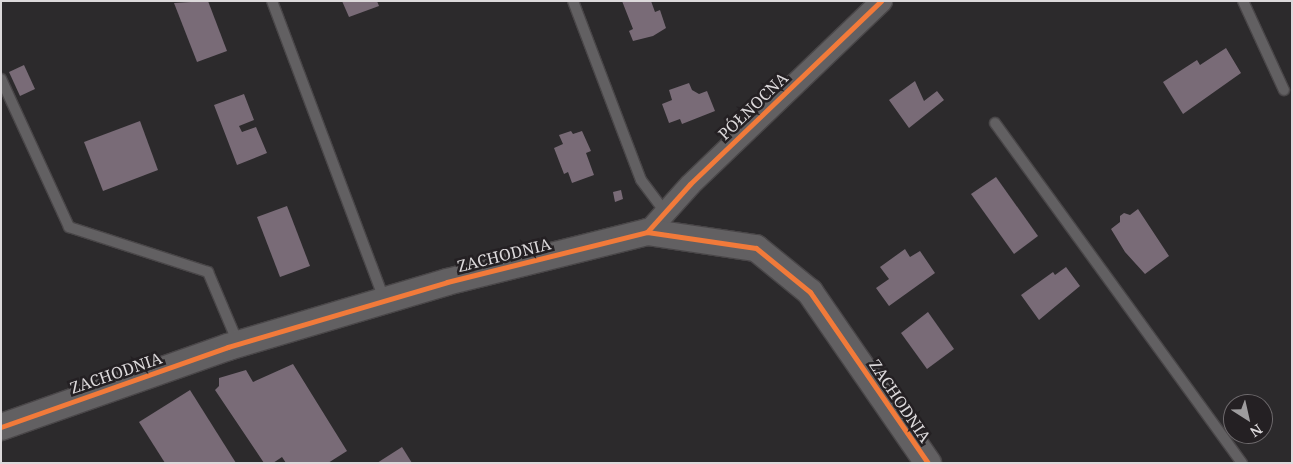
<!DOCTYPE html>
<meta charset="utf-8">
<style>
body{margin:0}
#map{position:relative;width:1293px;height:464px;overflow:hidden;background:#2c2a2c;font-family:"Noto Serif",serif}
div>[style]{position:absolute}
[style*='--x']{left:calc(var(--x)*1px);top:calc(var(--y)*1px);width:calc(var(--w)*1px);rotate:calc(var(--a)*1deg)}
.building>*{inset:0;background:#796b77}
.roads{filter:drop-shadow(1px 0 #494648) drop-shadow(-1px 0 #494648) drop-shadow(0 1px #494648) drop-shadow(0 -1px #494648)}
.service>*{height:10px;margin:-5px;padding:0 5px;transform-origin:5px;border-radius:5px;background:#626062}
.minor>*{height:21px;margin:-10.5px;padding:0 10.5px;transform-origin:10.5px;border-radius:10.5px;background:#626062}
.tertiary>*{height:26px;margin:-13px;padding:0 13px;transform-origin:13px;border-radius:13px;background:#626062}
.cycleway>*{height:5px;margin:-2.5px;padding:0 2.5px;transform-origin:2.5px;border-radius:2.5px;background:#f17a3a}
span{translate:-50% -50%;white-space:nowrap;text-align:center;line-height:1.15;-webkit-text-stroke:5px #242023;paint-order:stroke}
.street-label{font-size:16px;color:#dcd9db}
.frame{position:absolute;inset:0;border:2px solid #dcd9db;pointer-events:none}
.north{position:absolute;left:1223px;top:394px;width:50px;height:50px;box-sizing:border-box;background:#242023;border:1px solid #6e6a6d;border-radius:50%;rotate:145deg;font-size:14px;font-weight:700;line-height:20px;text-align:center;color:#dcd9db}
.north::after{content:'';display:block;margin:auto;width:18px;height:22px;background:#9e9c9e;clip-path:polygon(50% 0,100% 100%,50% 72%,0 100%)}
</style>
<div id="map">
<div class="building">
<div style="clip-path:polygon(208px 1px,227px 51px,197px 62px,174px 3px)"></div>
<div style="clip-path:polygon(342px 1px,377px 1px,379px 6px,349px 17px)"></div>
<div style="clip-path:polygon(622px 1px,651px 1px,655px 12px,660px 10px,666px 28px,653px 36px,633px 41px,629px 31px,633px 29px)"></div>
<div style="clip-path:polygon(1226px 48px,1241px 73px,1183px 114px,1163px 82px,1197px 60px,1200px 65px)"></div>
<div style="clip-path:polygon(24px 65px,35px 89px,20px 96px,9px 72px)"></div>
<div style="clip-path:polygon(915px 81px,924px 101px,937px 91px,944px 100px,909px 128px,889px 100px)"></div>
<div style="clip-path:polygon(689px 83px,692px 90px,699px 94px,707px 91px,715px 111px,682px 124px,680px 119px,669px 123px,662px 104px,672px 100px,669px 90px)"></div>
<div style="clip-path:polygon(244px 94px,254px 120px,239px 126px,242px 132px,256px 127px,267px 153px,237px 165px,214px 105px)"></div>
<div style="clip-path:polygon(140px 121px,158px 170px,103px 191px,84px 142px)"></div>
<div style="clip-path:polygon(571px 131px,573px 134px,582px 131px,591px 151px,586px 153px,594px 175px,572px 183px,568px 172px,564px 174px,554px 148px,563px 144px,559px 135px)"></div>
<div style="clip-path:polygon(996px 177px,1038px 236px,1014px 254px,971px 194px)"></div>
<div style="clip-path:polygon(621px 190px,623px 199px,615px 202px,613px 192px)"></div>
<div style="clip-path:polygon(287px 206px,310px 266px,280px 277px,257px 217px)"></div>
<div style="clip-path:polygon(1138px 209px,1169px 256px,1145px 274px,1125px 252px,1111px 229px,1120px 222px,1120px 216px,1124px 213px,1130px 215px)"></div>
<div style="clip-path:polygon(905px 249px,910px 257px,920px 251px,935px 273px,889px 306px,876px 288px,889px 279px,880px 267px)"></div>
<div style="clip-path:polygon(1066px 267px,1080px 286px,1039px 320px,1021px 295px,1053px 272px,1055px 275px)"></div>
<div style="clip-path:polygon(928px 312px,954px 349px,927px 369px,901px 333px)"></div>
<div style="clip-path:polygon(293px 364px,347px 451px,328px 463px,286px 463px,282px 457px,273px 463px,264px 463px,215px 390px,219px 386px,219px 378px,246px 370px,253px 382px)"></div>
<div style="clip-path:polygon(190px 390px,236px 463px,165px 463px,139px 422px)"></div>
<div style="clip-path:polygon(402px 447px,412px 463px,377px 463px)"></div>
</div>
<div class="roads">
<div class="service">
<div style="--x:272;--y:1;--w:318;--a:69.4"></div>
<div style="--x:573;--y:1;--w:191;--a:69.2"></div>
<div style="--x:641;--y:180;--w:40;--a:53"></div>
<div style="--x:1243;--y:1;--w:98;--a:65.3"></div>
<div style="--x:1;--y:79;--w:163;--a:65.3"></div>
<div style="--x:69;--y:227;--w:146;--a:17.9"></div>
<div style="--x:208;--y:272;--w:77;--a:67.1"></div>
<div style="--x:995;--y:123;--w:420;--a:54"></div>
</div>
<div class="minor">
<div style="--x:647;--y:232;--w:64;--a:-48.1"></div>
<div style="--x:690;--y:184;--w:265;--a:-43.8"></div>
</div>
<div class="tertiary">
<div style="--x:1;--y:427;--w:241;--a:-19.4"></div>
<div style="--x:228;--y:347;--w:228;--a:-16.5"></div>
<div style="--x:447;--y:282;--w:206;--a:-14"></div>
<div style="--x:647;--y:232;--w:110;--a:8.4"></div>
<div style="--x:756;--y:248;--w:70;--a:39.2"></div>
<div style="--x:810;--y:292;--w:208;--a:55.4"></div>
</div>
</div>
<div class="cycleway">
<div style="--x:647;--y:232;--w:64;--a:-48.1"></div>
<div style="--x:690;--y:184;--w:265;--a:-43.8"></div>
<div style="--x:1;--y:427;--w:241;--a:-19.4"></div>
<div style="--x:228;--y:347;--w:228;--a:-16.5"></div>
<div style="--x:447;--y:282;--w:206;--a:-14"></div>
<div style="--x:647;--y:232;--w:110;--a:8.4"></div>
<div style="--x:756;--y:248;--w:70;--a:39.2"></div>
<div style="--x:810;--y:292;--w:208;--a:55.4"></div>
</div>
<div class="street-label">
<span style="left:753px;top:106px;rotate:-44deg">PÓŁNOCNA</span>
<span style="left:504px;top:255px;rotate:-14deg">ZACHODNIA</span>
<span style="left:116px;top:373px;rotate:-19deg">ZACHODNIA</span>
<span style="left:900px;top:401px;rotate:56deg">ZACHODNIA</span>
</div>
<div class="frame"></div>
<div class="north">N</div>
</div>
